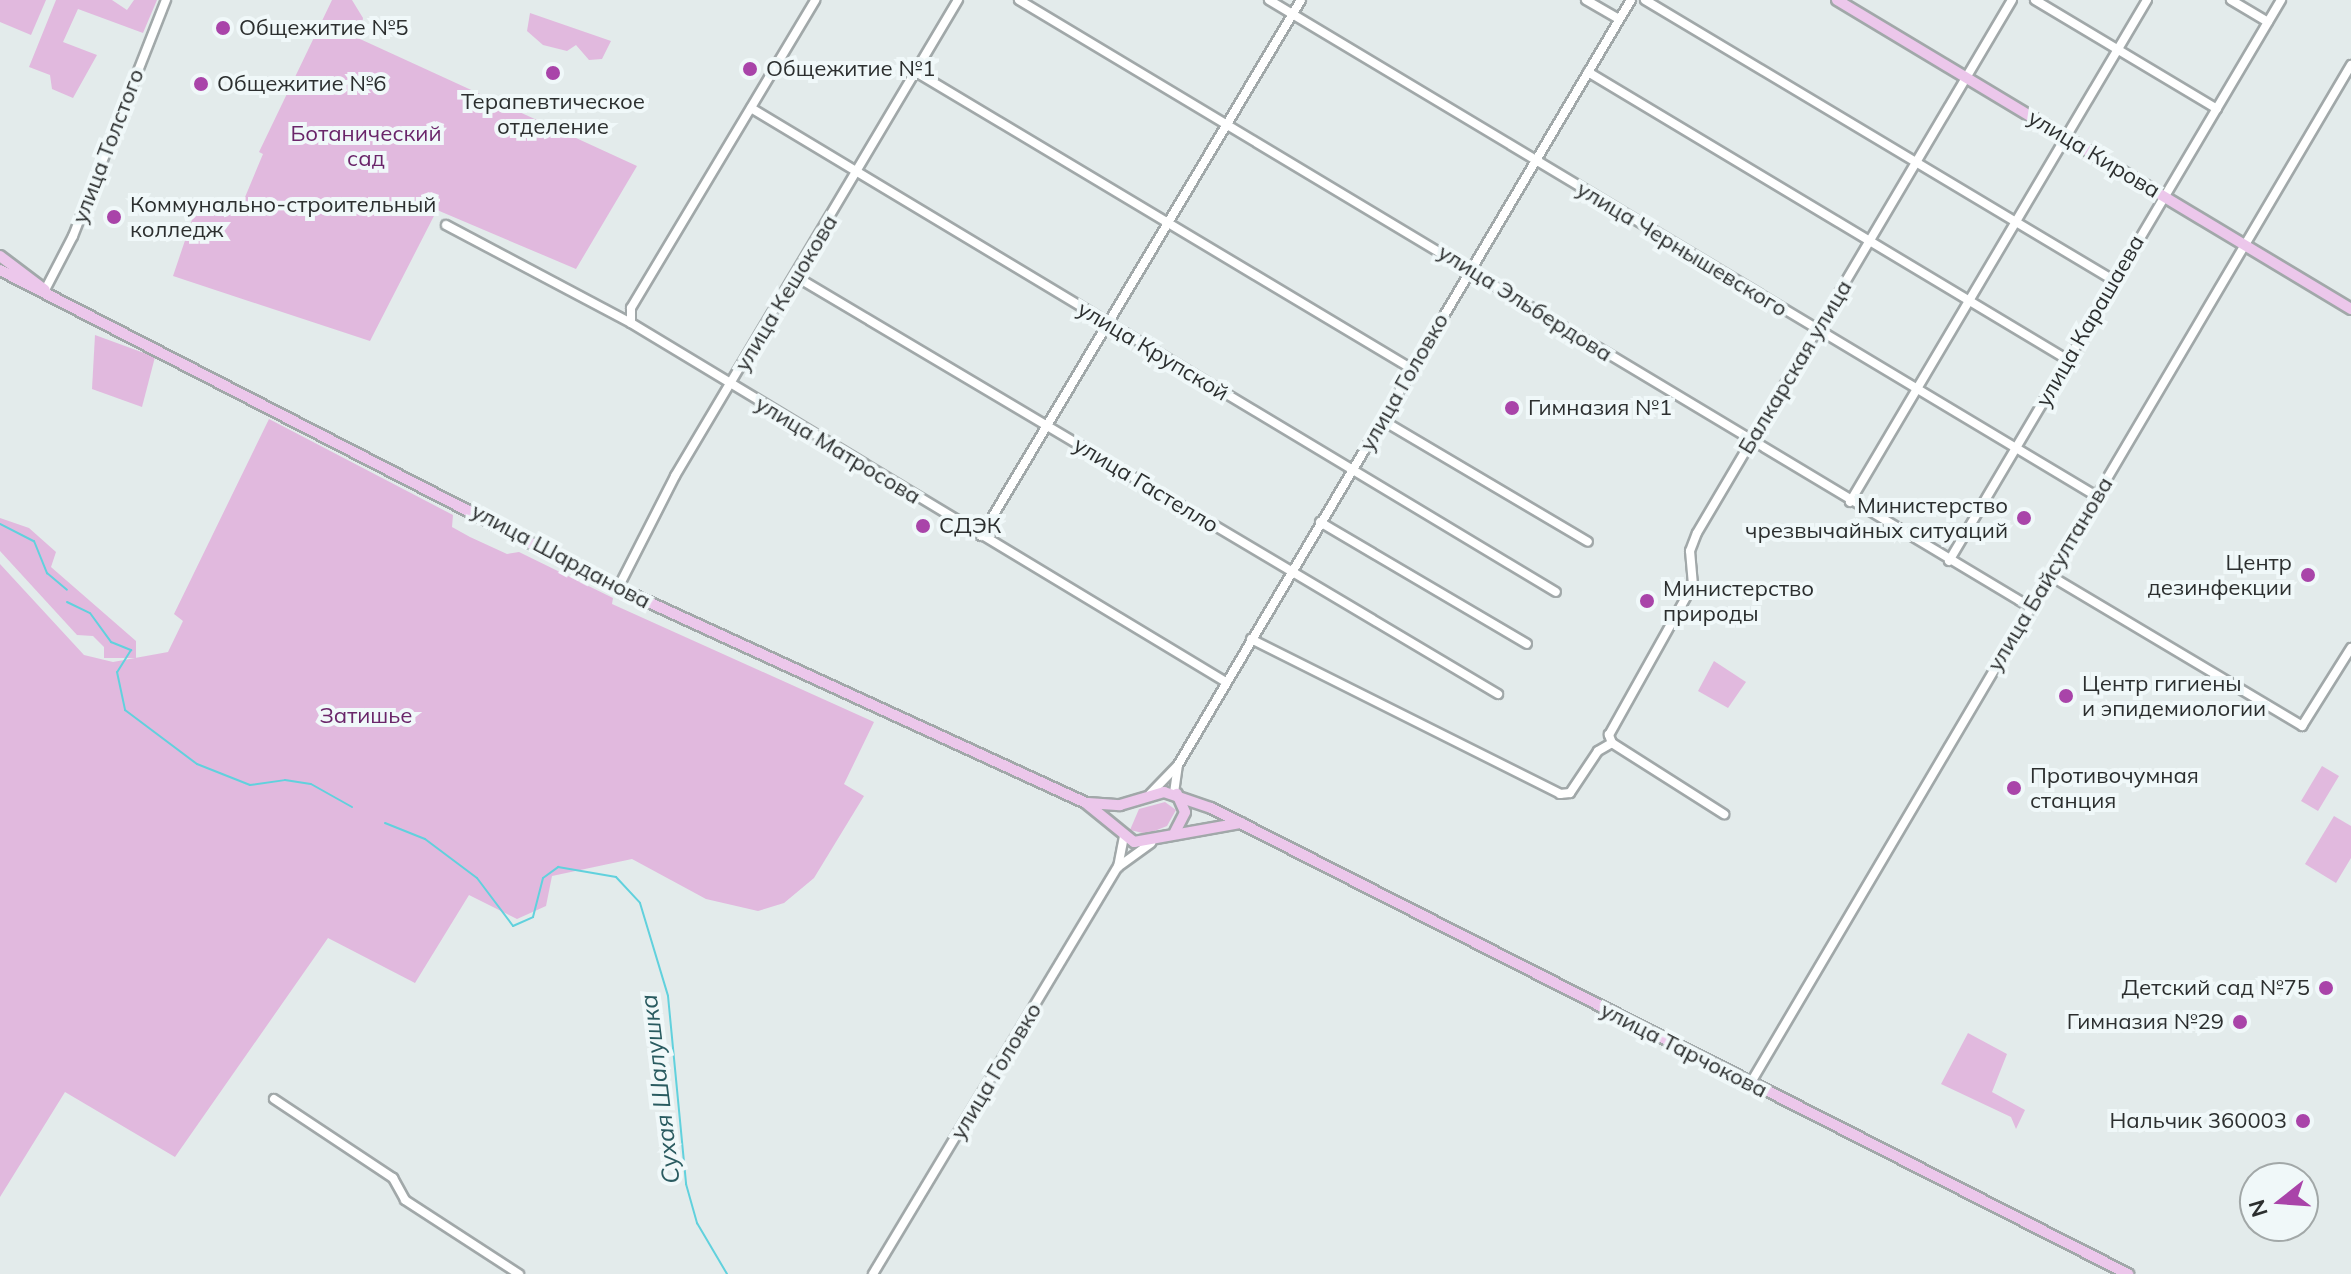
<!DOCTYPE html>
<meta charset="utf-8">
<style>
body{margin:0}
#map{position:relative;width:2351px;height:1274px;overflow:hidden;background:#e3ebeb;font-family:Mulish,sans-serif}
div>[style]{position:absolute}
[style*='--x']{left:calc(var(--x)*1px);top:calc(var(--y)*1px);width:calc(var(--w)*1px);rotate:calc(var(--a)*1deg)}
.green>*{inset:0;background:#e1b9de}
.stream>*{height:2px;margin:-1px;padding:0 1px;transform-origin:1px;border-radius:1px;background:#61d1dd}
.roads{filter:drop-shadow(2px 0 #a1a8a9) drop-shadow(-2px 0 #a1a8a9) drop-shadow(0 2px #a1a8a9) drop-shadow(0 -2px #a1a8a9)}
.minor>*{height:8px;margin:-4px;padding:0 4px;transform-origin:4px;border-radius:4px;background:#fff}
.major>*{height:10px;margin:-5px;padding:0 5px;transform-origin:5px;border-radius:5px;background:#ecc7eb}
.dots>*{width:22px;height:22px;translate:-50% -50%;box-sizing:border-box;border:4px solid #f0f8f9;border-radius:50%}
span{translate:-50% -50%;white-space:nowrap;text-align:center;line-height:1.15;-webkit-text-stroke:8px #f0f8f9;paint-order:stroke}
.poi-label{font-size:22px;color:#2c2f2f}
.left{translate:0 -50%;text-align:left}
.right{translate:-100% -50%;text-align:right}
.park-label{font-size:22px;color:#6a256a}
.street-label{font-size:22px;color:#2c2f2f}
.water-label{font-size:24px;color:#2a5b60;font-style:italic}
.north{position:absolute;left:2239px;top:1162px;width:80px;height:80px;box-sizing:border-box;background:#f0f8f9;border:2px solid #a2a8a8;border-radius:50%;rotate:253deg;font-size:22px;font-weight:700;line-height:32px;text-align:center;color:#2c2f2f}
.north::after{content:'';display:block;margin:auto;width:28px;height:36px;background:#a944a9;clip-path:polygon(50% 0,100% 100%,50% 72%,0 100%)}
</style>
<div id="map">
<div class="green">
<div style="clip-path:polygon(0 0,46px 0,31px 35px,0 22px)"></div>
<div style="clip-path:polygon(56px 0,112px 0,127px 10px,134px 0,157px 0,143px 33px,78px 9px,63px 42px,97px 55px,73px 98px,52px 89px,50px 75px,29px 67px)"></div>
<div style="clip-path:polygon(332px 0,352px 0,363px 18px,360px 39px,637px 166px,576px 269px,437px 210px,370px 341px,173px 276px,199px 199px,238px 214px,263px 154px,259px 152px)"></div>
<div style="clip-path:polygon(530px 13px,611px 41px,602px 59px,589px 60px,576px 45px,567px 51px,543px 45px,527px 31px)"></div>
<div style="clip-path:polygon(95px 335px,155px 357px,142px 407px,92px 389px)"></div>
<div style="clip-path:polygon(269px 419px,453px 515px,452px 527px,470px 537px,507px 554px,519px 552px,613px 598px,612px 604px,874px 722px,844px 784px,864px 796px,814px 878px,784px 903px,758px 911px,706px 899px,632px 859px,552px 876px,546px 906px,517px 919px,469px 895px,415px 983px,328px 938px,175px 1157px,65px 1092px,0 1197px,0 564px,84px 655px,113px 662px,168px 652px,183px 621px,174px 614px)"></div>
<div style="clip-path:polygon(0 518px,29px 528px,56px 552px,51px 567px,136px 641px,136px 658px,104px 658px,104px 647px,93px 636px,77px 635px,0 551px)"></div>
<div style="clip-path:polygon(1714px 661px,1746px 682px,1728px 708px,1698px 691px)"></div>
<div style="clip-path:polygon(2322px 766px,2339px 776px,2318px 811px,2301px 801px)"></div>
<div style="clip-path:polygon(1165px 802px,1176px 810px,1167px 826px,1147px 834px,1130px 830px,1139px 809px)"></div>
<div style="clip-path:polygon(2334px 816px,2351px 826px,2351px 858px,2336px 883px,2305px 864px)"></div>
<div style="clip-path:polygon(1968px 1033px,2007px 1054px,1992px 1092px,2025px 1110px,2016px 1129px,2011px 1117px,1941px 1084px)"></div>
</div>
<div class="stream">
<div style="--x:0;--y:524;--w:38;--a:27"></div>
<div style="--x:34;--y:541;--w:35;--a:68"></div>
<div style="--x:47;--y:573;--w:26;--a:40"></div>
<div style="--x:67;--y:602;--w:25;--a:26"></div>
<div style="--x:90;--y:613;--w:36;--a:54"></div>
<div style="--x:111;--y:642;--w:22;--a:22"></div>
<div style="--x:131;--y:650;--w:26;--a:122"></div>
<div style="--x:117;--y:672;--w:39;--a:78"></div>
<div style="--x:125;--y:710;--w:90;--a:36.9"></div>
<div style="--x:197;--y:764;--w:57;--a:21.6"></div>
<div style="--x:250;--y:785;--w:35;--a:-8"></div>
<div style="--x:285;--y:780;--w:26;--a:9"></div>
<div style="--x:311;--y:784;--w:47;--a:29.3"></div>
<div style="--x:385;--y:823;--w:43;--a:21.8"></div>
<div style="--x:425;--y:839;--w:65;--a:36.9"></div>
<div style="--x:477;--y:878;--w:60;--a:53.1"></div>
<div style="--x:513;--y:926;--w:22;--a:-24"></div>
<div style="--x:533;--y:917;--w:40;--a:-75.6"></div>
<div style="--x:543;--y:878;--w:19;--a:-36"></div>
<div style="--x:558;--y:867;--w:59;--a:9.8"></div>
<div style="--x:616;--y:877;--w:35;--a:47"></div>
<div style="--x:640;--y:903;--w:97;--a:73.2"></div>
<div style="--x:668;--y:996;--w:189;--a:84.5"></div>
<div style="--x:686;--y:1184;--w:41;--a:74.2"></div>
<div style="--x:697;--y:1223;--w:59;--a:59.5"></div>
</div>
<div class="roads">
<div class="minor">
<div style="--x:1019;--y:0;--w:1179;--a:30.98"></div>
<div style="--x:1269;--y:0;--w:964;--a:30.95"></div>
<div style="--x:1586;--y:0;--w:38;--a:30"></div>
<div style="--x:1645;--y:0;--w:545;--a:30.89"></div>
<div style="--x:2035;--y:0;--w:212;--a:30.9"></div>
<div style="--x:2231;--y:0;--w:43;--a:30.7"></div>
<div style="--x:916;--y:72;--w:578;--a:30.91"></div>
<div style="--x:1588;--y:72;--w:560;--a:30.96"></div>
<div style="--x:751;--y:108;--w:939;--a:31.02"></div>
<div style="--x:446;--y:225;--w:209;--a:27.9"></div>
<div style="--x:631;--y:323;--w:695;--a:31.11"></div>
<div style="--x:795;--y:276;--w:818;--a:30.74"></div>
<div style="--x:45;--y:290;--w:61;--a:-62.6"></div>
<div style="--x:73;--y:236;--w:254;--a:-68.5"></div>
<div style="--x:631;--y:323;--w:15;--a:-90"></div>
<div style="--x:631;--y:308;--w:359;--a:-59.1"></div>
<div style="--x:1382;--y:420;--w:239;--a:30.6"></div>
<div style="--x:1850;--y:502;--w:583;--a:-59.39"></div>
<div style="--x:1320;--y:522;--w:240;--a:30.5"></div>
<div style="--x:981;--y:536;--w:624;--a:-59.16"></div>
<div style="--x:1949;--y:561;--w:652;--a:-59.38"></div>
<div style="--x:2049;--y:575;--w:295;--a:30.8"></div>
<div style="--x:2302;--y:726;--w:92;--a:-57.9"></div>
<div style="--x:618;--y:588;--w:126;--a:-63"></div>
<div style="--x:675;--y:476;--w:554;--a:-59.27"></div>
<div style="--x:1251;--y:639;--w:346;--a:26.6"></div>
<div style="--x:1560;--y:794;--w:10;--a:-6"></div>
<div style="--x:1570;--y:793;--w:50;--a:-56.3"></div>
<div style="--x:1598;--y:751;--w:16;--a:-30"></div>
<div style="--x:1612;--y:743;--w:133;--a:32.4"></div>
<div style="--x:1612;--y:743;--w:9;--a:-111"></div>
<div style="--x:1609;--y:735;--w:172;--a:-60.8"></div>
<div style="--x:1693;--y:585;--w:34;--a:-95"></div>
<div style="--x:1690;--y:551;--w:19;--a:-69"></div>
<div style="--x:1697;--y:533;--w:619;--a:-59.42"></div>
<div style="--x:1174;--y:793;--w:27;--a:-82"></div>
<div style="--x:1150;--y:794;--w:40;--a:-46"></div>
<div style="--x:1178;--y:765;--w:889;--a:-59.37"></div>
<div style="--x:1118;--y:867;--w:41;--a:-36"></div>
<div style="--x:1750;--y:1084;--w:1183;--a:-59.47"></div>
<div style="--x:274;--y:1099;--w:143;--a:33.6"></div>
<div style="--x:393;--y:1178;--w:25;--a:61"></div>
<div style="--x:405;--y:1200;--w:136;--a:33"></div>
<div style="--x:873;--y:1274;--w:475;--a:-59"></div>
<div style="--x:1118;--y:867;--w:33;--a:-79"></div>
</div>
<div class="major">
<div style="--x:1837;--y:0;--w:600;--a:31.01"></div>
<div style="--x:0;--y:256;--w:56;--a:37.1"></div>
<div style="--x:0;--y:270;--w:695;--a:27.23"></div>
<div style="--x:618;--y:588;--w:515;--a:24.67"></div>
<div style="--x:1086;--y:803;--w:62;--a:39.1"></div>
<div style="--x:1134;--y:842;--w:109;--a:-10.1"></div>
<div style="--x:1088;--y:803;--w:32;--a:4"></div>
<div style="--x:1120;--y:805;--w:46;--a:-16.5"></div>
<div style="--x:1164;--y:792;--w:50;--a:18.8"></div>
<div style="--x:1211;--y:808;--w:1029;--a:26.94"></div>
<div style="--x:1175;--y:832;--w:22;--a:-63"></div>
<div style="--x:1185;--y:812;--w:20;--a:-114"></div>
</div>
</div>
<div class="dots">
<div style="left:223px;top:28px;background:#a944a9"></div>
<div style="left:750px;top:69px;background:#a944a9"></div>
<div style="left:553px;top:73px;background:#a944a9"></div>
<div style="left:201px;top:84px;background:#a944a9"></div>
<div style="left:114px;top:217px;background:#a944a9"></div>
<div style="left:1512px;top:408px;background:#a944a9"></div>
<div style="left:2024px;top:518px;background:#a944a9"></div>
<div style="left:923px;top:526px;background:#a944a9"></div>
<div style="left:2308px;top:575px;background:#a944a9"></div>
<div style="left:1647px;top:601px;background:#a944a9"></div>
<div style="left:2066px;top:696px;background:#a944a9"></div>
<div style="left:2014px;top:788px;background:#a944a9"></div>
<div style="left:2326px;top:988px;background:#a944a9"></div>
<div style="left:2240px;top:1022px;background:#a944a9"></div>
<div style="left:2303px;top:1121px;background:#a944a9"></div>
</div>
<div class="poi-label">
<span class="left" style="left:239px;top:28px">Общежитие №5</span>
<span class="left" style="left:766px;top:69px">Общежитие №1</span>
<span class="left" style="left:217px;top:84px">Общежитие №6</span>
<span style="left:553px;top:114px">Терапевтическое<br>отделение</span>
<span class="left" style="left:130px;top:217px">Коммунально-строительный<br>колледж</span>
<span class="left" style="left:1528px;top:408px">Гимназия №1</span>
<span class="right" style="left:2008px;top:518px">Министерство<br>чрезвычайных ситуаций</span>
<span class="left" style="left:939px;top:526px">СДЭК</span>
<span class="right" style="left:2292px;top:575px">Центр<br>дезинфекции</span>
<span class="left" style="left:1663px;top:601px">Министерство<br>природы</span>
<span class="left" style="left:2082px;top:696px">Центр гигиены<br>и эпидемиологии</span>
<span class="left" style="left:2030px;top:788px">Противочумная<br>станция</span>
<span class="right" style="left:2310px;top:988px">Детский сад №75</span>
<span class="right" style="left:2224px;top:1022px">Гимназия №29</span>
<span class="right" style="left:2287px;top:1121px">Нальчик 360003</span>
</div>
<div class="park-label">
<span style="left:366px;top:146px">Ботанический<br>сад</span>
<span style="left:366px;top:716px">Затишье</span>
</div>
<div class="street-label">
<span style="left:108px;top:146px;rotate:-69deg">улица Толстого</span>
<span style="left:2094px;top:154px;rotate:31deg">улица Кирова</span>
<span style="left:1682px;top:249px;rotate:31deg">улица Чернышевского</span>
<span style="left:786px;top:293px;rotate:-59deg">улица Кешокова</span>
<span style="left:1525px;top:303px;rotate:32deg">улица Эльбердова</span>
<span style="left:2090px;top:321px;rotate:-60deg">улица Карашаева</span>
<span style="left:1153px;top:351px;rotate:31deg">улица Крупской</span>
<span style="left:1795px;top:367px;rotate:-59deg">Балкарская улица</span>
<span style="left:1404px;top:382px;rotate:-60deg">улица Головко</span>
<span style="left:838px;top:450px;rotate:31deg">улица Матросова</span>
<span style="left:1146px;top:485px;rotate:31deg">улица Гастелло</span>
<span style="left:561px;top:556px;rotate:28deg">улица Шарданова</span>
<span style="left:2050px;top:574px;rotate:-59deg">улица Байсултанова</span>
<span style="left:1684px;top:1050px;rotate:27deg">улица Тарчокова</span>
<span style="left:996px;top:1071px;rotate:-59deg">улица Головко</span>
</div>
<div class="water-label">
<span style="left:660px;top:1089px;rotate:-97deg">Сухая Шалушка</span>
</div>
<div class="north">N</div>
</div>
